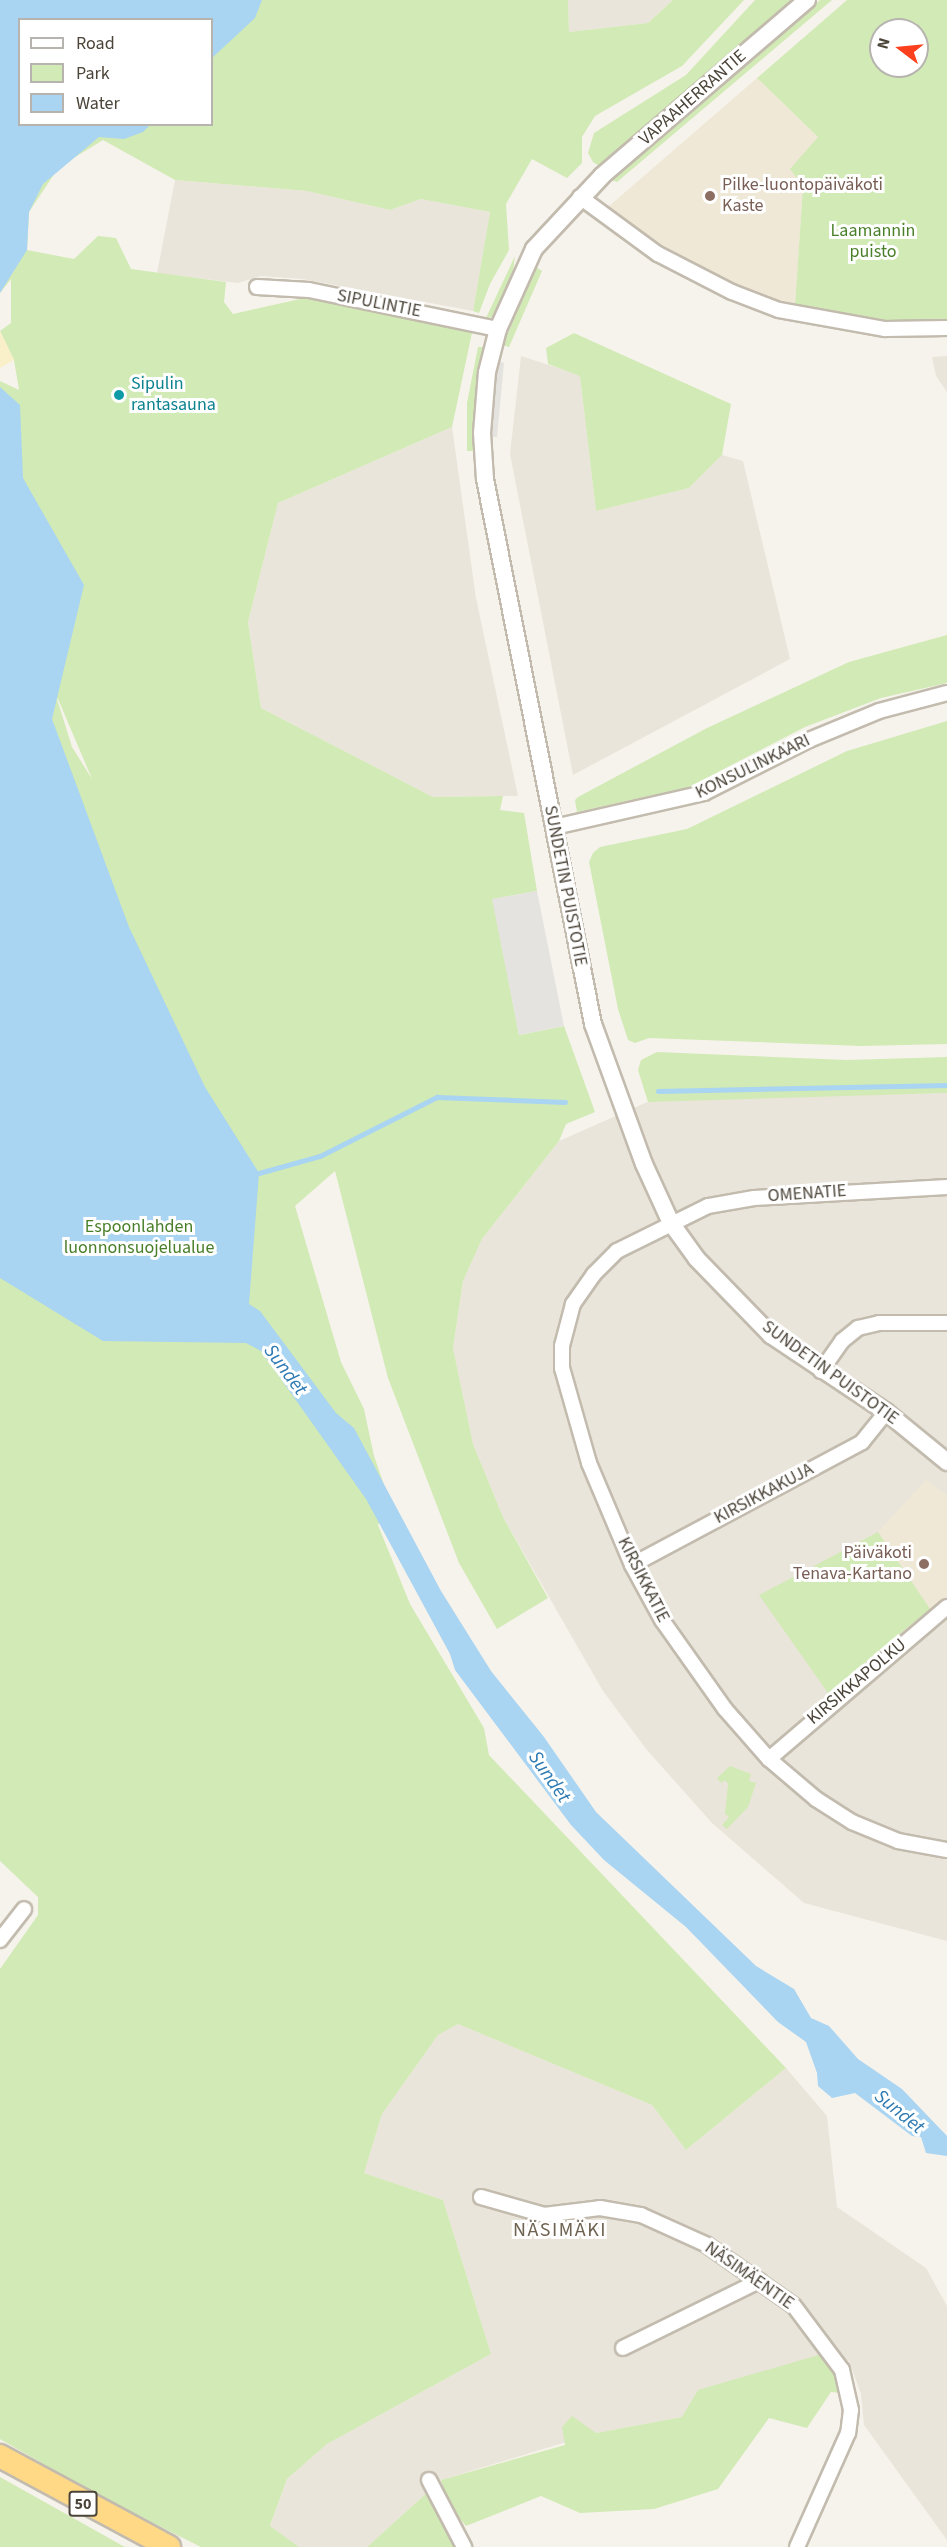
<!DOCTYPE html>
<meta charset="utf-8">
<style>
body{margin:0}
#map{position:relative;width:947px;height:2547px;overflow:hidden;background:#f6f3ec;font-family:"Source Sans 3",sans-serif}
div>[style]{position:absolute}
[style*='--x']{left:calc(var(--x)*1px);top:calc(var(--y)*1px);width:calc(var(--w)*1px);rotate:calc(var(--a)*1deg)}
.residential>*{inset:0;background:#eae5da}
.education>*{inset:0;background:#efe8d6}
.green>*{inset:0;background:#d2eab5}
.sand>*{inset:0;background:#f9efc9}
.parking>*{inset:0;background:#e5e3e0}
.water>*{inset:0;background:#a9d4f2}
.stream>*{height:4.5px;margin:-2.25px;padding:0 2.25px;transform-origin:2.25px;border-radius:2.25px;background:#a9d4f2}
.roads{filter:drop-shadow(2px 0 #c2bbae) drop-shadow(-2px 0 #c2bbae) drop-shadow(0 2px #c2bbae) drop-shadow(0 -2px #c2bbae)}
.minor>*{height:14px;margin:-7px;padding:0 7px;transform-origin:7px;border-radius:7px;background:#fff}
.tertiary>*{height:16px;margin:-8px;padding:0 8px;transform-origin:8px;border-radius:8px;background:#fff}
.trunk>*{height:22px;margin:-11px;padding:0 11px;transform-origin:11px;border-radius:11px;background:#ffd985}
.dots>*{width:16px;height:16px;translate:-50% -50%;box-sizing:border-box;border:3px solid #fff;border-radius:50%}
span{translate:-50% -50%;white-space:nowrap;text-align:center;line-height:1.15;-webkit-text-stroke:6px #fff;paint-order:stroke}
.shield-label span{padding:2px 4px;background:#fff;border:2px solid;border-radius:4px;-webkit-text-stroke-width:0}
.shield-label{font-size:16px;color:#4b4439;font-weight:700}
.street-label{font-size:18px;color:#4b4439}
.education-label{font-size:18px;color:#785e54}
.left{translate:0 -50%;text-align:left}
.right{translate:-100% -50%;text-align:right}
.park-label{font-size:18px;color:#4a7f2a}
.culture-label{font-size:18px;color:#0d838f}
.water-label{font-size:20px;color:#2e7ab2;font-style:italic}
.neighbourhood-label{font-size:20px;color:#6e6250;letter-spacing:1.5px}
.legend{position:absolute;left:18px;top:18px;width:195px;height:108px;box-sizing:border-box;background:#fff;border:2px solid #b7b4b0;margin:0;padding:8px 10px;list-style:none;font-size:18px;color:#4b4439}
.legend li{display:flex;align-items:center;gap:12px;height:30px}
.legend b{width:30px;border:2px solid #b7b4b0}
.north{position:absolute;left:869px;top:18px;width:60px;height:60px;box-sizing:border-box;background:#fff;border:2px solid #b7b4b0;border-radius:50%;rotate:286deg;font-size:16px;font-weight:700;line-height:24px;text-align:center;color:#4b4439}
.north::after{content:'';display:block;margin:auto;width:21px;height:27px;background:#fc3f1d;clip-path:polygon(50% 0,100% 100%,50% 72%,0 100%)}
</style>
<div id="map">
<div class="residential">
<div style="clip-path:polygon(568px 0,673px 0,648px 23px,569px 32px)"></div>
<div style="clip-path:polygon(175px 180px,307px 191px,390px 210px,421px 199px,490px 212px,473px 311px,302px 279px,261px 276px,238px 283px,157px 273px)"></div>
<div style="clip-path:polygon(521px 356px,580px 375px,596px 511px,689px 488px,722px 455px,743px 461px,790px 659px,573px 775px,510px 454px)"></div>
<div style="clip-path:polygon(947px 356px,947px 392px,936px 376px,932px 357px)"></div>
<div style="clip-path:polygon(452px 427px,476px 598px,518px 796px,433px 797px,261px 708px,248px 622px,278px 503px)"></div>
<div style="clip-path:polygon(947px 1093px,947px 1941px,804px 1903px,712px 1823px,647px 1750px,603px 1691px,503px 1517px,473px 1444px,453px 1348px,463px 1281px,482px 1239px,559px 1141px,652px 1100px)"></div>
<div style="clip-path:polygon(458px 2024px,652px 2105px,686px 2150px,786px 2068px,827px 2116px,837px 2207px,926px 2268px,947px 2306px,947px 2540px,864px 2425px,861px 2394px,849px 2361px,822px 2354px,682px 2417px,596px 2433px,441px 2480px,367px 2547px,299px 2547px,270px 2527px,287px 2479px,327px 2444px,491px 2354px,443px 2200px,364px 2173px,382px 2114px,438px 2035px)"></div>
</div>
<div class="education">
<div style="clip-path:polygon(757px 78px,818px 137px,803px 186px,795px 306px,747px 290px,688px 263px,608px 207px)"></div>
<div style="clip-path:polygon(926px 1480px,947px 1495px,947px 1596px,930px 1609px,878px 1532px)"></div>
</div>
<div class="green">
<div style="clip-path:polygon(evenodd,0 0,568px 0,569px 32px,648px 23px,673px 0,744px 0,682px 66px,595px 116px,582px 137px,582px 163px,567px 178px,532px 159px,506px 204px,509px 250px,490px 284px,479px 313px,473px 311px,490px 212px,421px 199px,390px 210px,307px 191px,175px 180px,103px 140px,59px 167px,29px 212px,27px 250px,74px 259px,98px 236px,116px 238px,131px 269px,226px 282px,224px 302px,233px 314px,309px 297px,473px 328px,452px 427px,278px 503px,248px 622px,261px 708px,433px 797px,503px 796px,500px 810px,524px 813px,537px 891px,493px 899px,519px 1035px,564px 1026px,595px 1112px,566px 1124px,559px 1141px,482px 1239px,463px 1281px,453px 1348px,473px 1444px,503px 1517px,548px 1598px,497px 1629px,459px 1563px,388px 1378px,335px 1171px,295px 1206px,341px 1362px,364px 1409px,374px 1456px,390px 1502px,378px 1525px,410px 1604px,484px 1728px,489px 1755px,786px 2068px,686px 2150px,652px 2105px,458px 2024px,438px 2035px,382px 2114px,364px 2173px,443px 2200px,491px 2354px,327px 2444px,287px 2479px,270px 2526px,299px 2547px,201px 2547px,99px 2496px,0 2439px,0 1969px,38px 1915px,38px 1897px,0 1861px,0 381px,19px 390px,14px 360px,0 331px,11px 323px,11px 279px,0 293px,0 0,20px 20px,212px 20px,212px 124px,20px 124px,20px 20px,0 0,57px 699px,58px 699px,92px 779px,72px 747px,57px 699px)"></div>
<div style="clip-path:polygon(755px 0,799px 0,601px 167px,593px 162px,588px 153px,594px 133px,686px 75px)"></div>
<div style="clip-path:polygon(820px 0,832px 0,617px 182px,611px 180px)"></div>
<div style="clip-path:polygon(evenodd,847px 0,947px 0,947px 321px,890px 322px,795px 306px,803px 186px,790px 169px,818px 137px,757px 78px,847px 0,881px 30px,917px 30px,917px 66px,881px 66px,881px 30px)"></div>
<div style="clip-path:polygon(515px 256px,513px 271px,493px 317px,486px 318px)"></div>
<div style="clip-path:polygon(536px 267px,542px 271px,509px 347px,503px 345px)"></div>
<div style="clip-path:polygon(574px 333px,731px 404px,722px 455px,689px 488px,596px 511px,580px 376px,548px 364px,546px 348px)"></div>
<div style="clip-path:polygon(478px 347px,484px 347px,476px 390px,473px 451px,467px 451px,467px 403px)"></div>
<div style="clip-path:polygon(947px 635px,947px 683px,881px 698px,805px 727px,689px 787px,577px 812px,575px 800px,578px 797px,707px 728px,849px 662px)"></div>
<div style="clip-path:polygon(947px 721px,947px 1044px,861px 1046px,649px 1038px,635px 1043px,628px 1040px,618px 1009px,589px 862px,593px 853px,600px 847px,687px 829px,847px 751px)"></div>
<div style="clip-path:polygon(657px 1052px,847px 1060px,947px 1057px,947px 1093px,648px 1102px,638px 1070px,641px 1060px)"></div>
<div style="clip-path:polygon(878px 1532px,930px 1609px,828px 1693px,759px 1595px)"></div>
<div style="clip-path:polygon(730px 1766px,751px 1774px,749px 1781px,756px 1783px,748px 1807px,727px 1829px,722px 1825px,729px 1817px,725px 1814px,728px 1784px,725px 1780px,721px 1783px,717px 1778px)"></div>
<div style="clip-path:polygon(822px 2354px,831px 2364px,841px 2393px,831px 2392px,807px 2428px,769px 2418px,718px 2489px,654px 2509px,580px 2513px,541px 2496px,466px 2526px,449px 2506px,441px 2480px,565px 2445px,562px 2427px,572px 2416px,596px 2433px,682px 2417px,698px 2390px)"></div>
<div style="clip-path:polygon(0 2477px,123px 2546px,126px 2547px,0 2547px)"></div>
<div style="clip-path:polygon(430px 2490px,458px 2547px,367px 2547px)"></div>
</div>
<div class="sand">
<div style="clip-path:polygon(0 331px,14px 360px,0 368px)"></div>
</div>
<div class="parking">
<div style="clip-path:polygon(498px 361px,504px 363px,497px 437px,490px 437px)"></div>
<div style="clip-path:polygon(537px 891px,564px 1026px,519px 1035px,492px 899px)"></div>
</div>
<div class="water">
<div style="clip-path:polygon(0 0,262px 0,255px 18px,212px 58px,212px 20px,20px 20px,20px 124px,150px 125px,143px 132px,124px 139px,99px 137px,43px 184px,29px 212px,27px 250px,0 293px)"></div>
<div style="clip-path:polygon(0 387px,20px 405px,23px 478px,84px 585px,52px 719px,129px 927px,205px 1087px,259px 1173px,249px 1304px,260px 1311px,336px 1413px,354px 1428px,441px 1591px,491px 1671px,544px 1737px,596px 1812px,756px 1966px,794px 1989px,811px 2018px,829px 2026px,858px 2059px,902px 2089px,947px 2136px,947px 2156px,926px 2153px,921px 2137px,912px 2136px,855px 2093px,832px 2098px,818px 2086px,817px 2073px,806px 2042px,778px 2022px,686px 1927px,604px 1860px,571px 1825px,455px 1670px,450px 1654px,366px 1499px,261px 1351px,246px 1343px,103px 1341px,0 1278px)"></div>
</div>
<div class="stream">
<div style="--x:658;--y:1091;--w:289;--a:-1.2"></div>
<div style="--x:259;--y:1173;--w:63;--a:-15.6"></div>
<div style="--x:320;--y:1156;--w:131;--a:-26.8"></div>
<div style="--x:437;--y:1097;--w:128;--a:2.2"></div>
</div>
<div class="roads">
<div class="minor">
<div style="--x:580;--y:197;--w:97;--a:36.2"></div>
<div style="--x:658;--y:254;--w:83;--a:27.2"></div>
<div style="--x:732;--y:292;--w:50;--a:21"></div>
<div style="--x:779;--y:310;--w:108;--a:10.2"></div>
<div style="--x:885;--y:329;--w:62;--a:-0.9"></div>
<div style="--x:257;--y:287;--w:52;--a:3.3"></div>
<div style="--x:309;--y:290;--w:193;--a:11.7"></div>
<div style="--x:554;--y:827;--w:154;--a:-12.8"></div>
<div style="--x:704;--y:793;--w:118;--a:-26.8"></div>
<div style="--x:809;--y:740;--w:76;--a:-22.5"></div>
<div style="--x:879;--y:711;--w:70;--a:-14.8"></div>
<div style="--x:947;--y:1187;--w:193;--a:176.7"></div>
<div style="--x:754;--y:1198;--w:47;--a:170.1"></div>
<div style="--x:708;--y:1206;--w:102;--a:153.7"></div>
<div style="--x:617;--y:1251;--w:33;--a:135"></div>
<div style="--x:594;--y:1274;--w:37;--a:125"></div>
<div style="--x:573;--y:1304;--w:43;--a:104.7"></div>
<div style="--x:562;--y:1346;--w:22;--a:90"></div>
<div style="--x:562;--y:1368;--w:99;--a:74.1"></div>
<div style="--x:589;--y:1463;--w:111;--a:67.1"></div>
<div style="--x:632;--y:1565;--w:63;--a:61.4"></div>
<div style="--x:662;--y:1620;--w:109;--a:54.7"></div>
<div style="--x:725;--y:1709;--w:67;--a:48.7"></div>
<div style="--x:769;--y:1759;--w:62;--a:40.4"></div>
<div style="--x:816;--y:1799;--w:43;--a:32.6"></div>
<div style="--x:852;--y:1822;--w:50;--a:22.4"></div>
<div style="--x:898;--y:1841;--w:50;--a:10.4"></div>
<div style="--x:821;--y:1371;--w:37;--a:-55"></div>
<div style="--x:842;--y:1341;--w:21;--a:-39"></div>
<div style="--x:858;--y:1328;--w:22;--a:-13"></div>
<div style="--x:879;--y:1323;--w:68;--a:0"></div>
<div style="--x:632;--y:1565;--w:261;--a:-28.1"></div>
<div style="--x:862;--y:1442;--w:38;--a:-51"></div>
<div style="--x:769;--y:1759;--w:234;--a:-40.5"></div>
<div style="--x:0;--y:1940;--w:39;--a:-52"></div>
<div style="--x:481;--y:2197;--w:66;--a:15.9"></div>
<div style="--x:544;--y:2215;--w:56;--a:-7.1"></div>
<div style="--x:600;--y:2208;--w:42;--a:9.7"></div>
<div style="--x:641;--y:2215;--w:72;--a:24.4"></div>
<div style="--x:707;--y:2245;--w:106;--a:35"></div>
<div style="--x:794;--y:2306;--w:80;--a:53.1"></div>
<div style="--x:842;--y:2370;--w:41;--a:77.3"></div>
<div style="--x:851;--y:2410;--w:23;--a:97"></div>
<div style="--x:848;--y:2433;--w:125;--a:114.1"></div>
<div style="--x:623;--y:2348;--w:152;--a:-26.2"></div>
<div style="--x:429;--y:2480;--w:76;--a:62.4"></div>
</div>
<div class="tertiary">
<div style="--x:807;--y:0;--w:270;--a:139.4"></div>
<div style="--x:602;--y:176;--w:100;--a:133"></div>
<div style="--x:534;--y:249;--w:88;--a:114.2"></div>
<div style="--x:498;--y:329;--w:44;--a:104.3"></div>
<div style="--x:487;--y:372;--w:61;--a:94.7"></div>
<div style="--x:482;--y:433;--w:46;--a:86.3"></div>
<div style="--x:485;--y:479;--w:556;--a:78.79"></div>
<div style="--x:593;--y:1024;--w:149;--a:70"></div>
<div style="--x:644;--y:1164;--w:65;--a:65.4"></div>
<div style="--x:671;--y:1223;--w:44;--a:54.2"></div>
<div style="--x:697;--y:1259;--w:106;--a:45.8"></div>
<div style="--x:771;--y:1335;--w:138;--a:33.8"></div>
<div style="--x:886;--y:1412;--w:79;--a:39.3"></div>
</div>
<div class="trunk">
<div style="--x:0;--y:2456;--w:192;--a:28.3"></div>
</div>
</div>
<div class="dots">
<div style="left:710px;top:196px;background:#8d6e63"></div>
<div style="left:119px;top:395px;background:#0f9aa8"></div>
<div style="left:924px;top:1564px;background:#8d6e63"></div>
</div>
<div class="shield-label">
<span style="left:83px;top:2504px">50</span>
</div>
<div class="street-label">
<span style="left:693px;top:98px;rotate:-41deg">VAPAAHERRANTIE</span>
<span style="left:379px;top:304px;rotate:11deg">SIPULINTIE</span>
<span style="left:753px;top:767px;rotate:-26deg">KONSULINKAARI</span>
<span style="left:565px;top:886px;rotate:79deg">SUNDETIN PUISTOTIE</span>
<span style="left:807px;top:1194px;rotate:-4deg">OMENATIE</span>
<span style="left:830px;top:1373px;rotate:36deg">SUNDETIN PUISTOTIE</span>
<span style="left:764px;top:1494px;rotate:-28deg">KIRSIKKAKUJA</span>
<span style="left:643px;top:1580px;rotate:63deg">KIRSIKKATIE</span>
<span style="left:857px;top:1682px;rotate:-40deg">KIRSIKKAPOLKU</span>
<span style="left:749px;top:2276px;rotate:35deg">NÄSIMÄENTIE</span>
</div>
<div class="education-label">
<span class="left" style="left:722px;top:196px">Pilke-luontopäiväkoti<br>Kaste</span>
<span class="right" style="left:912px;top:1564px">Päiväkoti<br>Tenava-Kartano</span>
</div>
<div class="park-label">
<span style="left:873px;top:242px">Laamannin<br>puisto</span>
<span style="left:139px;top:1238px">Espoonlahden<br>luonnonsuojelualue</span>
</div>
<div class="culture-label">
<span class="left" style="left:131px;top:395px">Sipulin<br>rantasauna</span>
</div>
<div class="water-label">
<span style="left:285px;top:1370px;rotate:53deg">Sundet</span>
<span style="left:549px;top:1777px;rotate:55deg">Sundet</span>
<span style="left:899px;top:2112px;rotate:39deg">Sundet</span>
</div>
<div class="neighbourhood-label">
<span style="left:560px;top:2230px">NÄSIMÄKI</span>
</div>
<ul class="legend">
<li><b style="height:8px;background:#fff"></b>Road</li>
<li><b style="height:16px;background:#d2eab5"></b>Park</li>
<li><b style="height:16px;background:#a9d4f2"></b>Water</li>
</ul>
<div class="north">N</div>
</div>
